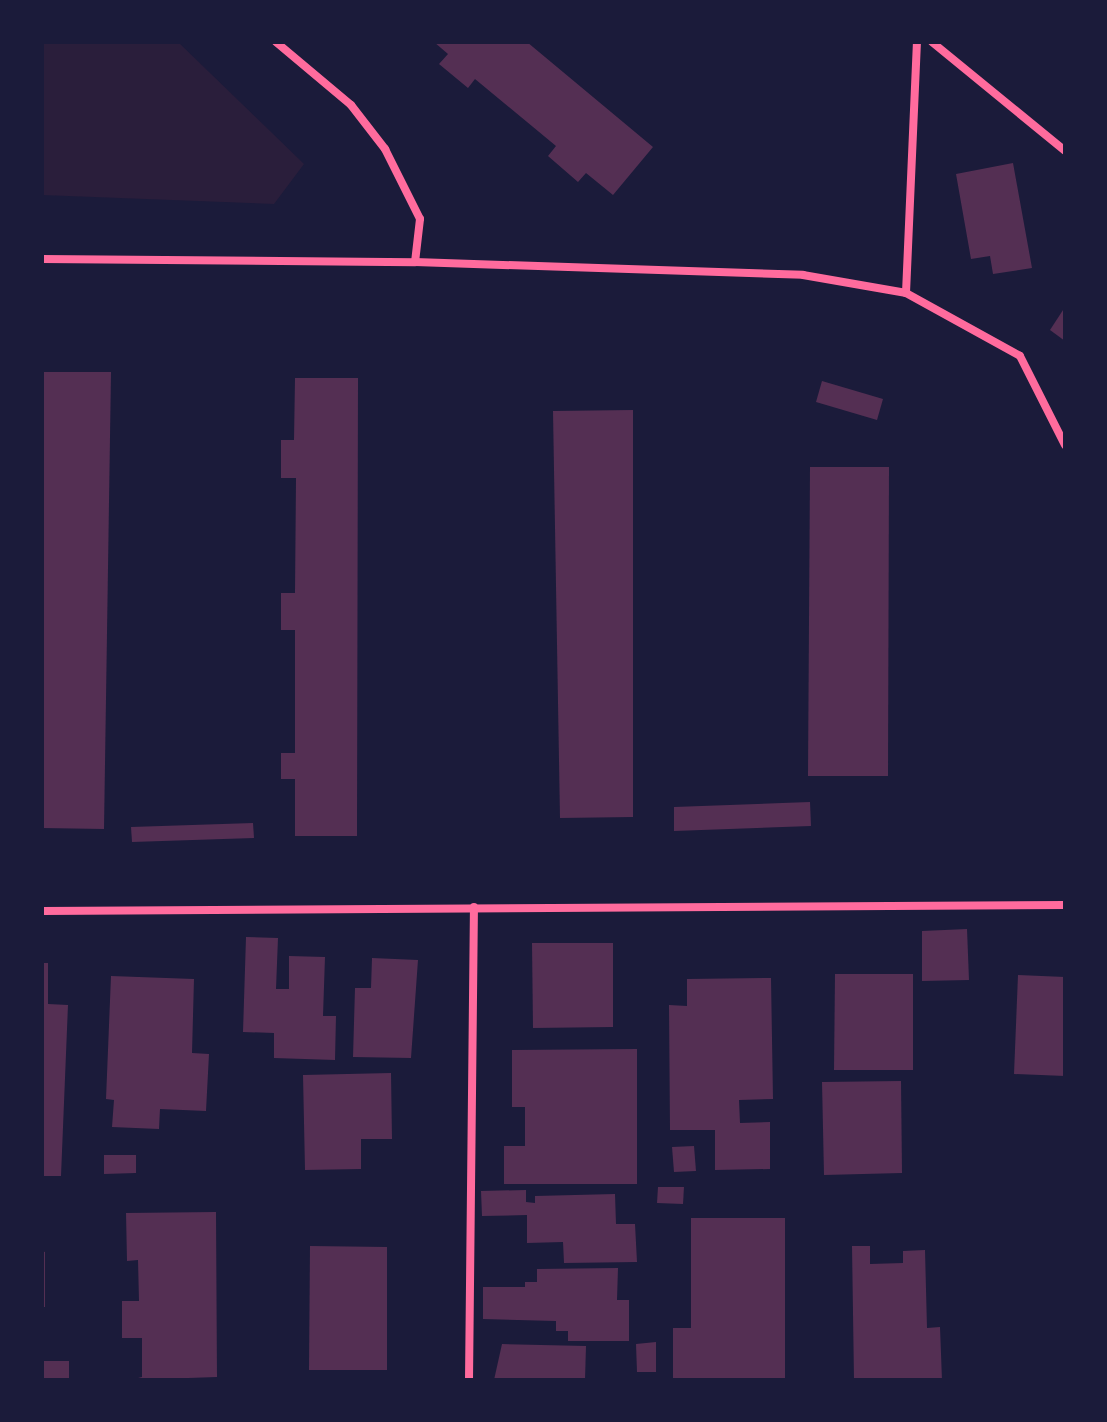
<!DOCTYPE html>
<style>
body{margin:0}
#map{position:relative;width:1107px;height:1422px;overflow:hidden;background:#1b1b3a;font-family:"Golos Text",sans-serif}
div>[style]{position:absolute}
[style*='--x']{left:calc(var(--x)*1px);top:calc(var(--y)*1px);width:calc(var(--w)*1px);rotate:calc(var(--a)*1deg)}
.green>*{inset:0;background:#2a1e3b}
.building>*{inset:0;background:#542f53}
.minor>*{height:8px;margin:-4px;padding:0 4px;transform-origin:4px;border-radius:4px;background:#ff6b9d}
span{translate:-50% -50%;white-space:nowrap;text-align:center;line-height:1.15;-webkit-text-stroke:8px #1b1b3a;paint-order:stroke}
.frame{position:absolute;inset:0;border:44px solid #1b1b3a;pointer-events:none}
</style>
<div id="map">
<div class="green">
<div style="clip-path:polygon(42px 42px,178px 42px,304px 164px,274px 204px,42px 195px)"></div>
</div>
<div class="building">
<div style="clip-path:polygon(434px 42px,527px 42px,653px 147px,613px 195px,586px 173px,578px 182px,548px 156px,556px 146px,475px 79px,468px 88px,439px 64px,448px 54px)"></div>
<div style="clip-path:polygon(1013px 163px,1032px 268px,993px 274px,990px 256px,971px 259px,956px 174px)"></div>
<div style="clip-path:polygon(1065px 307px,1065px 341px,1050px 330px)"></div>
<div style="clip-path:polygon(42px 372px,111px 372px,104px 829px,42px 828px)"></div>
<div style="clip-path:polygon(295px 378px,358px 378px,357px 836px,295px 836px,295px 779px,281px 779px,281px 753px,295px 753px,295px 630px,281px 630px,281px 593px,295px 593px,296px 478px,281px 478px,281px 440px,294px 440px)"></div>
<div style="clip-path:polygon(822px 381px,883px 399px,877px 420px,816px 402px)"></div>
<div style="clip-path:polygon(633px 410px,633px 817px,560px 818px,553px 411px)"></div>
<div style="clip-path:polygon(810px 467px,889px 467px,888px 776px,808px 776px)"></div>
<div style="clip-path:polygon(810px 802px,811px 826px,674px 831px,674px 807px)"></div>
<div style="clip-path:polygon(253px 823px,254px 838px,132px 842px,131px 827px)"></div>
<div style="clip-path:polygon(967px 929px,969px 980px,922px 981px,922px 931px)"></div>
<div style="clip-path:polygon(246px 937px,278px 938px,276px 989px,289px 989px,289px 956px,325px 957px,323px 1016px,336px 1016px,335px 1060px,274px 1058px,274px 1033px,243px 1032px)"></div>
<div style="clip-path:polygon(532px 943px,613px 943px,613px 1027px,533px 1028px)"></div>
<div style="clip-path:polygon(372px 958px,418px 960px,411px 1058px,353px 1057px,355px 988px,371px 988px)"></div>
<div style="clip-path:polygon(42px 963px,48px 963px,48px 1004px,68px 1005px,61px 1176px,42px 1176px)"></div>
<div style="clip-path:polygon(835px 974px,913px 974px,913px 1070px,834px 1070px)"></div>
<div style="clip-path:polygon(1018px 975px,1065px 977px,1065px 1076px,1014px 1074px)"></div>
<div style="clip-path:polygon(111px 976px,194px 979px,192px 1053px,209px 1054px,206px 1111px,160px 1109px,159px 1129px,112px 1127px,114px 1100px,106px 1099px)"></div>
<div style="clip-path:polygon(771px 978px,773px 1099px,739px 1100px,740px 1123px,770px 1122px,770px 1169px,715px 1170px,715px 1130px,670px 1130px,669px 1005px,687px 1006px,687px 979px)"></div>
<div style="clip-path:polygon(637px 1049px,637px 1184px,504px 1184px,504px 1146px,525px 1146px,525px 1107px,512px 1107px,512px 1050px)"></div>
<div style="clip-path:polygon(391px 1073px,392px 1139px,361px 1139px,361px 1169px,305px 1170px,303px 1075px)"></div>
<div style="clip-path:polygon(901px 1081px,902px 1173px,824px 1175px,822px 1082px)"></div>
<div style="clip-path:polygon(694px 1146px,696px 1171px,674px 1172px,672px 1147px)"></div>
<div style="clip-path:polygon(104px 1155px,136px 1155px,136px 1173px,104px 1174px)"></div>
<div style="clip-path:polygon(658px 1187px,684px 1187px,683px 1204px,657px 1203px)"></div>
<div style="clip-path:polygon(526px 1190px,526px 1202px,535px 1203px,535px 1196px,615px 1194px,616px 1224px,635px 1224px,637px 1262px,564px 1263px,563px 1242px,527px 1243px,527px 1215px,482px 1216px,481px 1191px)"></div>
<div style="clip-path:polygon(216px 1212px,217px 1377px,130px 1380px,142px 1377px,142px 1338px,122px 1338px,122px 1301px,139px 1301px,138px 1260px,127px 1261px,126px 1213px)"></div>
<div style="clip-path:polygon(691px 1218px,785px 1218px,785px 1380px,673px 1380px,673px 1328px,691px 1328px)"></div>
<div style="clip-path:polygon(310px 1246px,387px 1247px,387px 1370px,309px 1370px)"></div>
<div style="clip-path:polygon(852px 1246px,870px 1246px,870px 1264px,903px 1263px,903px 1251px,925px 1250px,927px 1328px,940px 1327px,942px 1380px,854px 1380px)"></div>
<div style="clip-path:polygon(42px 1251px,45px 1252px,45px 1307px,42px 1307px)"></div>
<div style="clip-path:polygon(618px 1268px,617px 1300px,629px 1300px,629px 1341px,568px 1341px,568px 1331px,556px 1331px,556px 1321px,483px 1319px,483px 1287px,525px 1287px,525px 1282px,537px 1282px,537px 1269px)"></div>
<div style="clip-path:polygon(656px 1342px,656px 1372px,637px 1372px,636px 1344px)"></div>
<div style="clip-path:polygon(502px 1344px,586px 1346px,585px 1380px,494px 1380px)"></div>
<div style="clip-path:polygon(42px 1361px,69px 1361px,69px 1380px,42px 1380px)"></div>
</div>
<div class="minor">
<div style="--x:276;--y:42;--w:98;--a:40"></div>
<div style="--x:351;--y:105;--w:56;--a:52.3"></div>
<div style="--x:385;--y:149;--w:78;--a:63.4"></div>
<div style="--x:420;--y:219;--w:43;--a:96.6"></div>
<div style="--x:932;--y:42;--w:172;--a:39.3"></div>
<div style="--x:42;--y:259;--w:373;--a:0.5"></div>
<div style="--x:415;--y:262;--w:388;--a:1.9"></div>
<div style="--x:803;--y:275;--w:105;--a:9.9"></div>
<div style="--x:906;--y:293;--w:130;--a:28.9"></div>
<div style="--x:1020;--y:356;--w:100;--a:63.2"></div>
<div style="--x:906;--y:293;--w:251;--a:-87.5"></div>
<div style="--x:42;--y:911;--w:1023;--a:-0.34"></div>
<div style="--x:469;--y:1380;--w:473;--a:-89.4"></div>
</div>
<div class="frame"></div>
</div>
